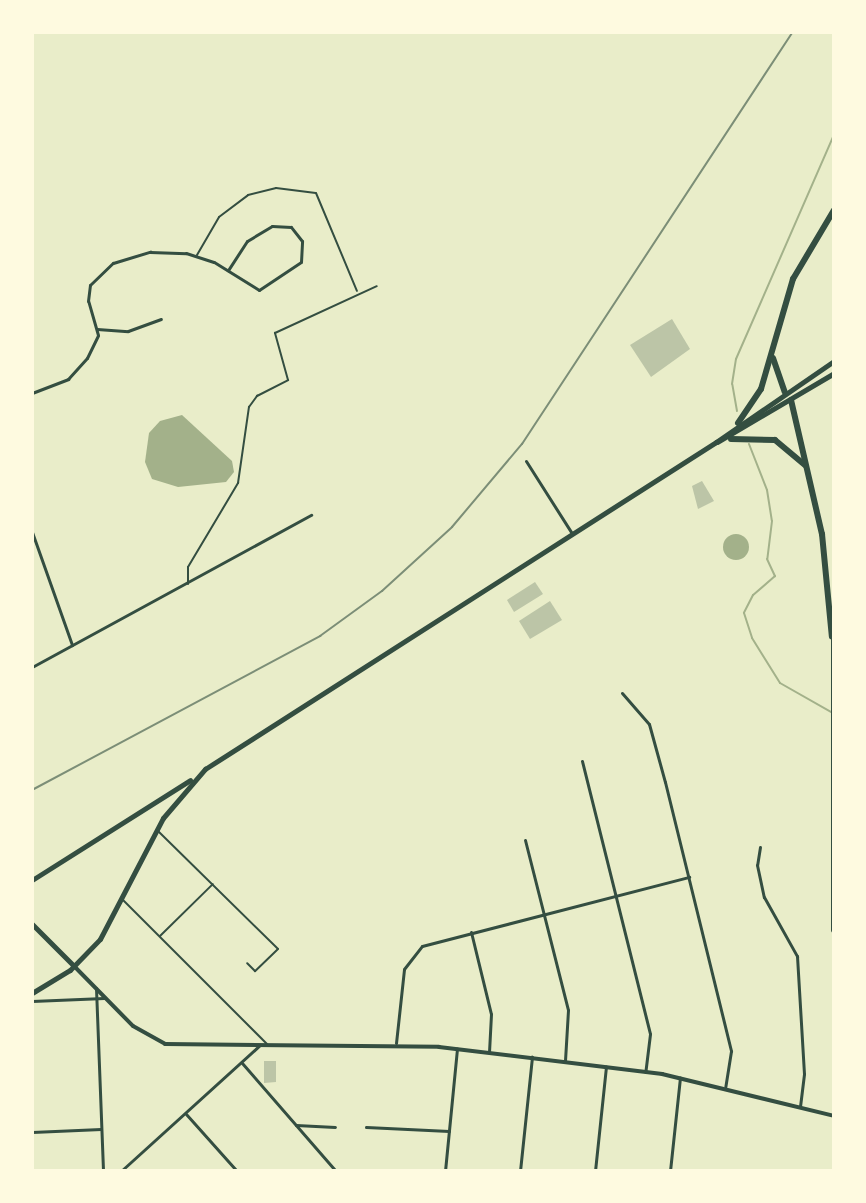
<!DOCTYPE html>
<style>
body{margin:0}
#map{position:relative;width:866px;height:1203px;overflow:hidden;background:#e9edc9;font-family:"Varela Round",sans-serif}
div>[style]{position:absolute}
[style*='--x']{left:calc(var(--x)*1px);top:calc(var(--y)*1px);width:calc(var(--w)*1px);rotate:calc(var(--a)*1deg)}
.water>*{inset:0;background:#a3b18a}
.round{border-radius:50%}
.stream>*{height:2px;margin:-1px;padding:0 1px;transform-origin:1px;border-radius:1px;background:#a3b18a}
.building>*{inset:0;background:#bcc5a7}
.service>*{height:2px;margin:-1px;padding:0 1px;transform-origin:1px;border-radius:1px;background:#344e41}
.minor>*{height:3px;margin:-1.5px;padding:0 1.5px;transform-origin:1.5px;border-radius:1.5px;background:#344e41}
.secondary>*{height:4px;margin:-2px;padding:0 2px;transform-origin:2px;border-radius:2px;background:#344e41}
.primary>*{height:5px;margin:-2.5px;padding:0 2.5px;transform-origin:2.5px;border-radius:2.5px;background:#344e41}
.motorway>*{height:6px;margin:-3px;padding:0 3px;transform-origin:3px;border-radius:3px;background:#344e41}
.rail>*{height:2px;margin:-1px;padding:0 1px;transform-origin:1px;border-radius:1px;background:#7c8e77}
span{translate:-50% -50%;white-space:nowrap;text-align:center;line-height:1.15;-webkit-text-stroke:8px #fefae0;paint-order:stroke}
.frame{position:absolute;inset:0;border:34px solid #fefae0;pointer-events:none}
</style>
<div id="map">
<div class="water">
<div style="clip-path:polygon(182px 415px,232px 461px,234px 472px,226px 482px,178px 487px,152px 479px,145px 462px,149px 433px,160px 421px)"></div>
<div class="round" style="left:723px;top:534px;width:26px;height:26px"></div>
</div>
<div class="stream">
<div style="--x:737;--y:411;--w:27;--a:-100"></div>
<div style="--x:732;--y:384;--w:25;--a:-81"></div>
<div style="--x:736;--y:359;--w:244;--a:-66.4"></div>
<div style="--x:749;--y:444;--w:49;--a:68.6"></div>
<div style="--x:767;--y:490;--w:31;--a:81"></div>
<div style="--x:772;--y:521;--w:38;--a:97"></div>
<div style="--x:767;--y:559;--w:19;--a:65"></div>
<div style="--x:775;--y:576;--w:29;--a:139"></div>
<div style="--x:753;--y:595;--w:20;--a:117"></div>
<div style="--x:744;--y:613;--w:26;--a:72"></div>
<div style="--x:752;--y:638;--w:53;--a:58.1"></div>
<div style="--x:780;--y:683;--w:59;--a:29.6"></div>
</div>
<div class="building">
<div style="clip-path:polygon(672px 319px,690px 349px,651px 377px,630px 345px)"></div>
<div style="clip-path:polygon(702px 481px,714px 501px,698px 509px,692px 486px)"></div>
<div style="clip-path:polygon(535px 582px,543px 594px,514px 612px,507px 600px)"></div>
<div style="clip-path:polygon(550px 601px,562px 620px,530px 639px,519px 621px)"></div>
<div style="clip-path:polygon(264px 1061px,276px 1061px,276px 1082px,264px 1083px)"></div>
</div>
<div class="service">
<div style="--x:197;--y:255;--w:44;--a:-59.9"></div>
<div style="--x:219;--y:217;--w:36;--a:-37"></div>
<div style="--x:248;--y:195;--w:29;--a:-14"></div>
<div style="--x:276;--y:188;--w:40;--a:7.1"></div>
<div style="--x:316;--y:193;--w:106;--a:67.3"></div>
<div style="--x:188;--y:584;--w:17;--a:-90"></div>
<div style="--x:188;--y:567;--w:98;--a:-59.2"></div>
<div style="--x:238;--y:483;--w:77;--a:-81.8"></div>
<div style="--x:249;--y:407;--w:14;--a:-54"></div>
<div style="--x:257;--y:396;--w:35;--a:-27"></div>
<div style="--x:288;--y:380;--w:49;--a:-105.5"></div>
<div style="--x:275;--y:333;--w:112;--a:-24.7"></div>
<div style="--x:158;--y:831;--w:168;--a:44.5"></div>
<div style="--x:278;--y:949;--w:32;--a:136"></div>
<div style="--x:255;--y:971;--w:11;--a:-135"></div>
<div style="--x:123;--y:900;--w:204;--a:45"></div>
<div style="--x:160;--y:936;--w:74;--a:-44.5"></div>
</div>
<div class="minor">
<div style="--x:97;--y:329;--w:31;--a:4"></div>
<div style="--x:128;--y:331;--w:35;--a:-20"></div>
<div style="--x:32;--y:393;--w:39;--a:-21"></div>
<div style="--x:68;--y:379;--w:28;--a:-48"></div>
<div style="--x:87;--y:358;--w:25;--a:-64"></div>
<div style="--x:98;--y:335;--w:35;--a:-106"></div>
<div style="--x:88;--y:301;--w:16;--a:-83"></div>
<div style="--x:90;--y:285;--w:32;--a:-44"></div>
<div style="--x:113;--y:263;--w:39;--a:-17"></div>
<div style="--x:150;--y:252;--w:36;--a:2"></div>
<div style="--x:186;--y:253;--w:29;--a:18"></div>
<div style="--x:214;--y:262;--w:53;--a:31.9"></div>
<div style="--x:259;--y:290;--w:50;--a:-33.7"></div>
<div style="--x:301;--y:262;--w:21;--a:-87"></div>
<div style="--x:302;--y:241;--w:18;--a:-128"></div>
<div style="--x:291;--y:227;--w:19;--a:-177"></div>
<div style="--x:272;--y:226;--w:29;--a:149"></div>
<div style="--x:247;--y:241;--w:35;--a:123"></div>
<div style="--x:526;--y:461;--w:84;--a:57.6"></div>
<div style="--x:32;--y:532;--w:120;--a:70.5"></div>
<div style="--x:32;--y:667;--w:318;--a:-28.6"></div>
<div style="--x:622;--y:693;--w:41;--a:48.9"></div>
<div style="--x:649;--y:724;--w:60;--a:74.6"></div>
<div style="--x:665;--y:782;--w:277;--a:76.2"></div>
<div style="--x:731;--y:1051;--w:36;--a:99"></div>
<div style="--x:582;--y:761;--w:281;--a:76"></div>
<div style="--x:650;--y:1034;--w:38;--a:97"></div>
<div style="--x:525;--y:840;--w:175;--a:75.8"></div>
<div style="--x:568;--y:1010;--w:51;--a:93.4"></div>
<div style="--x:760;--y:847;--w:18;--a:99"></div>
<div style="--x:757;--y:865;--w:33;--a:78"></div>
<div style="--x:764;--y:897;--w:68;--a:60.8"></div>
<div style="--x:797;--y:956;--w:118;--a:86.6"></div>
<div style="--x:804;--y:1074;--w:32;--a:97"></div>
<div style="--x:471;--y:932;--w:84;--a:76.3"></div>
<div style="--x:491;--y:1014;--w:38;--a:93"></div>
<div style="--x:96;--y:988;--w:183;--a:87.8"></div>
<div style="--x:32;--y:1001;--w:72;--a:-2.4"></div>
<div style="--x:396;--y:1043;--w:74;--a:-83.8"></div>
<div style="--x:404;--y:969;--w:29;--a:-52"></div>
<div style="--x:422;--y:946;--w:276;--a:-14.5"></div>
<div style="--x:242;--y:1063;--w:143;--a:49"></div>
<div style="--x:186;--y:1114;--w:76;--a:48.2"></div>
<div style="--x:296;--y:1125;--w:39;--a:3"></div>
<div style="--x:366;--y:1127;--w:83;--a:2.8"></div>
<div style="--x:32;--y:1132;--w:69;--a:-2.5"></div>
<div style="--x:121;--y:1171;--w:188;--a:-42.2"></div>
<div style="--x:445;--y:1171;--w:123;--a:-84.4"></div>
<div style="--x:520;--y:1171;--w:115;--a:-84"></div>
<div style="--x:595;--y:1171;--w:105;--a:-84"></div>
<div style="--x:670;--y:1171;--w:94;--a:-83.9"></div>
</div>
<div class="secondary">
<div style="--x:74;--y:966;--w:84;--a:45.5"></div>
<div style="--x:133;--y:1026;--w:37;--a:29"></div>
<div style="--x:165;--y:1044;--w:274;--a:0.6"></div>
<div style="--x:439;--y:1047;--w:225;--a:6.9"></div>
<div style="--x:662;--y:1074;--w:177;--a:13.7"></div>
</div>
<div class="primary">
<div style="--x:717;--y:442;--w:136;--a:-30.5"></div>
<div style="--x:32;--y:880;--w:187;--a:-32.3"></div>
<div style="--x:32;--y:924;--w:59;--a:45"></div>
<div style="--x:32;--y:993;--w:44;--a:-31.2"></div>
<div style="--x:70;--y:970;--w:43;--a:-45.9"></div>
<div style="--x:100;--y:939;--w:136;--a:-62.5"></div>
<div style="--x:163;--y:818;--w:65;--a:-49.4"></div>
<div style="--x:205;--y:769;--w:607;--a:-32.62"></div>
<div style="--x:716;--y:442;--w:143;--a:-34.5"></div>
</div>
<div class="motorway">
<div style="--x:773;--y:358;--w:36;--a:71"></div>
<div style="--x:791;--y:400;--w:138;--a:77"></div>
<div style="--x:822;--y:534;--w:103;--a:84.5"></div>
<div style="--x:738;--y:423;--w:41;--a:-55.9"></div>
<div style="--x:761;--y:389;--w:115;--a:-73.8"></div>
<div style="--x:793;--y:279;--w:80;--a:-59.3"></div>
<div style="--x:731;--y:439;--w:44;--a:1.3"></div>
<div style="--x:775;--y:440;--w:39;--a:40"></div>
<div style="--x:834;--y:634;--w:296;--a:90"></div>
</div>
<div class="rail">
<div style="--x:32;--y:790;--w:327;--a:-28.1"></div>
<div style="--x:320;--y:636;--w:77;--a:-36"></div>
<div style="--x:382;--y:591;--w:95;--a:-42.4"></div>
<div style="--x:452;--y:527;--w:109;--a:-49.9"></div>
<div style="--x:522;--y:444;--w:493;--a:-56.7"></div>
</div>
<div class="frame"></div>
</div>
